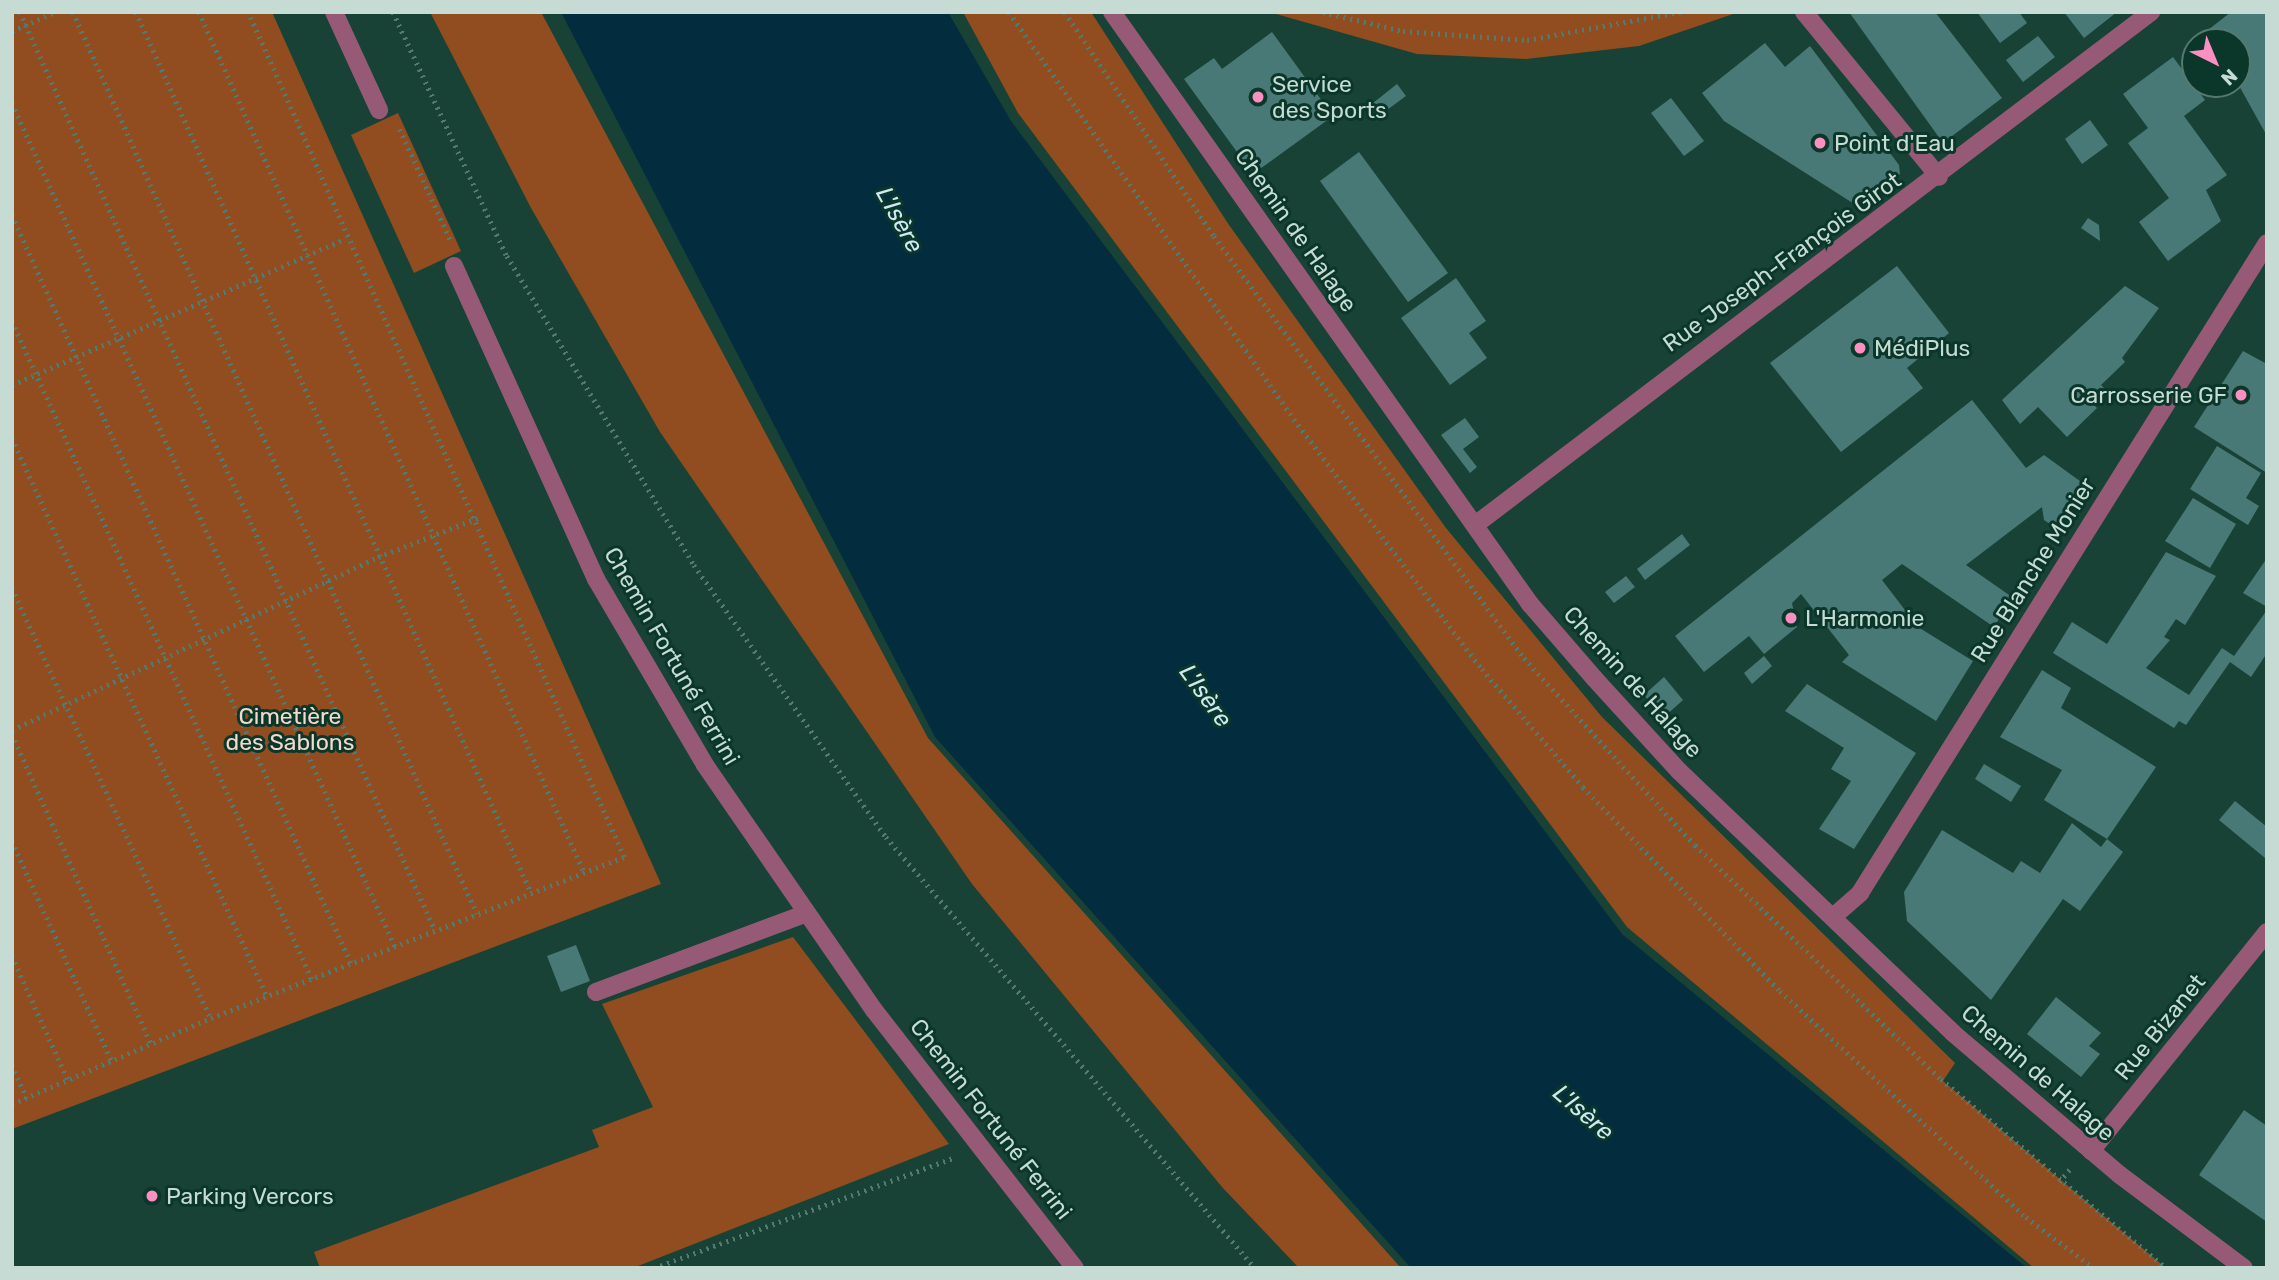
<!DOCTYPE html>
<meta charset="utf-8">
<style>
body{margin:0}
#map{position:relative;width:2279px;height:1280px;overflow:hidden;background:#184235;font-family:Rubik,sans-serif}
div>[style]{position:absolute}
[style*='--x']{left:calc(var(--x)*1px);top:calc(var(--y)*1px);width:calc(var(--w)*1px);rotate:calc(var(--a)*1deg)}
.green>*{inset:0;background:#914d1f}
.water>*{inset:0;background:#032c3e}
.building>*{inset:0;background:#497976}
.path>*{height:4.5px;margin-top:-2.25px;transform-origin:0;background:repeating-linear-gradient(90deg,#577a6e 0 2px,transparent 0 7px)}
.minor>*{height:18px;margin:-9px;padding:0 9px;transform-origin:9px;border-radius:9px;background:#965a76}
.dots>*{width:19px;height:19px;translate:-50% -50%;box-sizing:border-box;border:4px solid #0b372b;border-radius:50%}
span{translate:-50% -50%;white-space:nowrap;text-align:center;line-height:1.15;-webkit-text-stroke:6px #0b372b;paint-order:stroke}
.poi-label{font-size:23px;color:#c5dbd3}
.left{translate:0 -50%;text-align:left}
.right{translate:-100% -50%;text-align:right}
.street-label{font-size:23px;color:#c5dbd3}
.park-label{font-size:23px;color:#f3dacc}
.water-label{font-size:24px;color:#cfe9f6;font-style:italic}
.frame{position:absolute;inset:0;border:14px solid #c5dbd3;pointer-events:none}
.north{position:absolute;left:2181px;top:28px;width:70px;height:70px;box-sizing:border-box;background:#0b372b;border:2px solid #55796e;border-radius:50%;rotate:137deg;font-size:19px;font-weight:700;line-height:28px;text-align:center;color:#c5dbd3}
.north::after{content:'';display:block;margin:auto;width:24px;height:32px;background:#fc8fc2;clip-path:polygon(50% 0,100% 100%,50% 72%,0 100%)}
</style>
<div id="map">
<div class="green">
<div style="clip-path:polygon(12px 12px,272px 12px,661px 884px,12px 1129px)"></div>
<div style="clip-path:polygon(430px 12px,541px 12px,928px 738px,1401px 1268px,1299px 1268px,1222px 1187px,972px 884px,660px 432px,531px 208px)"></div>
<div style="clip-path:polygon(963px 12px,1091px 12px,1229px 225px,1446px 528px,1602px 717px,1955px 1063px,1943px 1081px,2166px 1268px,2034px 1268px,1627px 927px,1018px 113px)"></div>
<div style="clip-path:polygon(1269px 12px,1739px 12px,1639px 46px,1526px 59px,1417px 54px)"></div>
<div style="clip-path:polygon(398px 113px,461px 251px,414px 273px,351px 135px)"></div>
<div style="clip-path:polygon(793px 937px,949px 1144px,633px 1268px,320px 1268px,314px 1252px,599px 1147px,592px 1130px,653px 1107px,602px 1004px)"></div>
</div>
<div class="water">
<div style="clip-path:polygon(561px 12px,948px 12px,1011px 121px,1622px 934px,2027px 1268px,1411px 1268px,935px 737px)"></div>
</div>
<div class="building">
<div style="clip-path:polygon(1849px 12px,1935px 12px,2002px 98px,1943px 143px)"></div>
<div style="clip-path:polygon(1977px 12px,2019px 12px,2027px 23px,2000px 43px)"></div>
<div style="clip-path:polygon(2064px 12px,2117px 12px,2084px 38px)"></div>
<div style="clip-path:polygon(2231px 12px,2267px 12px,2267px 136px,2237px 82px,2237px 42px,2215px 42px,2208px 30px)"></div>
<div style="clip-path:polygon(1272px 32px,1333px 116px,1253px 174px,1184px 79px,1214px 58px,1222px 69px)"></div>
<div style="clip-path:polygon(2038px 36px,2055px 57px,2023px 82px,2006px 60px)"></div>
<div style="clip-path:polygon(1765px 43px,1785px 67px,1810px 46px,1899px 165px,1900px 174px,1859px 207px,1724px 121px,1702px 93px)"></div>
<div style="clip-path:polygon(2173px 57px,2205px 100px,2184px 116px,2227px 175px,2206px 190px,2221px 221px,2168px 261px,2139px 222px,2169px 198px,2128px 143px,2148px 128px,2123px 94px)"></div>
<div style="clip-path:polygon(1397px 84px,1406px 96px,1376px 118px,1368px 107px)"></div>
<div style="clip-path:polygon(1671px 98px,1704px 141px,1684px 156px,1651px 113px)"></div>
<div style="clip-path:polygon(2090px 120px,2108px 145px,2082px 164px,2065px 139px)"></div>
<div style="clip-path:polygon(1359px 152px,1448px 273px,1408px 302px,1320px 181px)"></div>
<div style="clip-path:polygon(2088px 218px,2099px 225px,2100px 241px,2081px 228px)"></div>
<div style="clip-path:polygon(1897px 266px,1949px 333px,1907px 368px,1923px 388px,1841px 452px,1770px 363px)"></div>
<div style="clip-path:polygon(1456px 278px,1486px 321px,1469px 333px,1487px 358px,1450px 385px,1401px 318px)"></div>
<div style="clip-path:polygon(2125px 286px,2159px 308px,2122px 358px,2125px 362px,2101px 385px,2107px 391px,2093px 404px,2097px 408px,2067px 437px,2038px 407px,2020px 424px,2002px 400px)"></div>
<div style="clip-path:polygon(2243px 351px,2267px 364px,2267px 473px,2194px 427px)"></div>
<div style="clip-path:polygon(1972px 400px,2026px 468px,2044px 455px,2084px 484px,2056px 528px,2044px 520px,2042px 507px,1966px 565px,2012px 597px,1994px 627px,1902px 564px,1882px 580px,1918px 627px,1973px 661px,1936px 721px,1842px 662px,1849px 655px,1801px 594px,1792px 603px,1797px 627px,1764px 654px,1749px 636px,1704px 672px,1675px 636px)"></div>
<div style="clip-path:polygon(1465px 418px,1479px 437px,1463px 449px,1477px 467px,1470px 473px,1441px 435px)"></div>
<div style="clip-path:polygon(2217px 446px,2261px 473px,2246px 498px,2259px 506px,2248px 525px,2190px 489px)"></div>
<div style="clip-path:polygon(2193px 498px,2236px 524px,2210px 568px,2165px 541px)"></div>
<div style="clip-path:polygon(1682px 534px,1690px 545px,1645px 580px,1637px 569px)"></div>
<div style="clip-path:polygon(2166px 552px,2216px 576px,2185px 625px,2176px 619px,2164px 637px,2170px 640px,2146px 668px,2189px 695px,2222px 648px,2234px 656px,2267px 610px,2267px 653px,2251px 677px,2230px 662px,2186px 725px,2179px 721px,2174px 728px,2053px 653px,2072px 622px,2107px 644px)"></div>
<div style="clip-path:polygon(2267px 558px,2267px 607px,2243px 593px)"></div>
<div style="clip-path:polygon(1626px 576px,1635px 587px,1614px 603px,1605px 592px)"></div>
<div style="clip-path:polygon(1764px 656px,1772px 666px,1752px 684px,1744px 673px)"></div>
<div style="clip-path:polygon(2042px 670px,2071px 688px,2061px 708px,2156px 767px,2107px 839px,2123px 852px,2080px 911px,2063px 899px,1991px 1000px,1907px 921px,1904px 892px,1942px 830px,2013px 873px,2021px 861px,2040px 873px,2072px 823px,2101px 847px,2107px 839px,2044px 800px,2062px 770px,2000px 737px)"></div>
<div style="clip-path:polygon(1664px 677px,1683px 700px,1663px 718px,1644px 695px)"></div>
<div style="clip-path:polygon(1807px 684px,1916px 753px,1854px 849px,1819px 829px,1851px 781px,1831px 769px,1844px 748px,1785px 711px)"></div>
<div style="clip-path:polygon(1984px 764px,2021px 786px,2011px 802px,1975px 779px)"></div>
<div style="clip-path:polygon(2235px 801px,2267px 827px,2265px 858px,2219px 820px)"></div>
<div style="clip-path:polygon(576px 945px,590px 981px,561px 992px,547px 956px)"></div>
<div style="clip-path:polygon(2056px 997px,2101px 1033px,2089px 1046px,2100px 1054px,2081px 1077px,2027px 1034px)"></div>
<div style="clip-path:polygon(2244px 1110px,2267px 1126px,2267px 1222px,2199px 1175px)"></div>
</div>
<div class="path">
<div style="--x:20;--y:12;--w:1007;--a:65.67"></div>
<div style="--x:73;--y:12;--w:988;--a:65.87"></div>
<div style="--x:136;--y:12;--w:965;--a:65.83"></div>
<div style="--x:199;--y:12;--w:942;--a:65.88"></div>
<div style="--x:393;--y:12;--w:269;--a:65"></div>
<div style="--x:507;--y:256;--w:361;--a:58.8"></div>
<div style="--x:694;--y:565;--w:333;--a:54.8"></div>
<div style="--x:886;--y:837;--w:567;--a:49.43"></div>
<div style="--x:1009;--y:12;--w:497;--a:55"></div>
<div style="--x:1294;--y:419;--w:313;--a:53.1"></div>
<div style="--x:1482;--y:669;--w:155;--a:49.4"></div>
<div style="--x:1583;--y:787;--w:284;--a:46"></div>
<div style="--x:1780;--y:991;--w:334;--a:42.6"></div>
<div style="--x:2026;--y:1217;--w:85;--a:36.9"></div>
<div style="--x:1065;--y:12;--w:269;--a:56.4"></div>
<div style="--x:1214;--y:236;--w:524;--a:53.7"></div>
<div style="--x:1524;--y:658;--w:253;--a:47.6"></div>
<div style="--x:1695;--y:845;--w:340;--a:43.6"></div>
<div style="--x:1941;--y:1079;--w:294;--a:40"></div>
<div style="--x:1323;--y:12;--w:82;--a:13.4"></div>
<div style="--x:1403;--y:31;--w:124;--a:4.2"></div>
<div style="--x:1527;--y:40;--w:156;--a:-10.4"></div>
<div style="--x:12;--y:31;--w:47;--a:-23.8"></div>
<div style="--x:12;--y:103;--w:926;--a:65.57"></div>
<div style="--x:400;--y:129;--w:121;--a:65.6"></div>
<div style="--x:12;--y:215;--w:821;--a:65.62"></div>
<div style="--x:12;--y:321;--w:723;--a:65.49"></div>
<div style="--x:12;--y:385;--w:364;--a:-23.7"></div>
<div style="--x:12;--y:438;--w:614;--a:65.44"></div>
<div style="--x:12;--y:588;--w:474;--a:65.2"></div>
<div style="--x:12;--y:730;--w:405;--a:-25.3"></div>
<div style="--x:378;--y:557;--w:107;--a:-21.3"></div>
<div style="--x:12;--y:734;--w:340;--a:65.8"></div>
<div style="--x:12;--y:841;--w:242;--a:65.6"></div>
<div style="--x:12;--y:956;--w:136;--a:65.7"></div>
<div style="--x:12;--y:1065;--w:36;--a:66"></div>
<div style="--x:12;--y:1104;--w:217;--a:-23.4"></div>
<div style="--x:211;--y:1018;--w:443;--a:-21.3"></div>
<div style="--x:624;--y:857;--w:925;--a:-113.99"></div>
<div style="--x:2059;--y:1182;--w:17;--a:-50"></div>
<div style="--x:654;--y:1268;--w:319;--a:-20.2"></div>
</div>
<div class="minor">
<div style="--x:334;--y:12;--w:108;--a:65.3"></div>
<div style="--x:1112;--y:12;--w:725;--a:54.77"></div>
<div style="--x:1530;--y:604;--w:98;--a:49.1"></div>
<div style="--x:1594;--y:678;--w:126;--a:47.6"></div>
<div style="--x:1679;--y:771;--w:379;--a:43.7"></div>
<div style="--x:1953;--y:1033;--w:219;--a:40.4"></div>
<div style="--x:2120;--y:1175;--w:155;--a:36.9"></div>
<div style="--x:1804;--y:12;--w:213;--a:50.7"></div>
<div style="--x:454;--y:266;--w:344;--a:65.6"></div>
<div style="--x:596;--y:579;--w:216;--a:59.6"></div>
<div style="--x:705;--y:765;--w:298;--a:55.4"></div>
<div style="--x:874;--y:1010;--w:327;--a:52.1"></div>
<div style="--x:1475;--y:525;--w:849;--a:-37.19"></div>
<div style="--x:1834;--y:916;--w:35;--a:-41"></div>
<div style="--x:1860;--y:893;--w:767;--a:-57.95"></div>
<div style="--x:596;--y:992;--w:223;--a:-20.5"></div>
<div style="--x:2091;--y:1151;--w:281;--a:-51.2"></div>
</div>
<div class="dots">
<div style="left:1258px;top:97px;background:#fc8fc2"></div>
<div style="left:1820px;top:143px;background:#fc8fc2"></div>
<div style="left:1860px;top:348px;background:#fc8fc2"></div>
<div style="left:2241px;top:395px;background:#fc8fc2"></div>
<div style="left:1791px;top:618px;background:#fc8fc2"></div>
<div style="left:152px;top:1196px;background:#fc8fc2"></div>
</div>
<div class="poi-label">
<span class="left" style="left:1272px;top:97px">Service<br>des Sports</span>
<span class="left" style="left:1834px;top:143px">Point d'Eau</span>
<span class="left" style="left:1874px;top:348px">MédiPlus</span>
<span class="right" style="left:2227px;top:395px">Carrosserie GF</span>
<span class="left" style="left:1805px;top:618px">L'Harmonie</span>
<span class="left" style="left:166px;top:1196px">Parking Vercors</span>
</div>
<div class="street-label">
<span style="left:1296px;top:230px;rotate:55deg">Chemin de Halage</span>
<span style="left:1782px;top:262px;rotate:-36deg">Rue Joseph-François Girot</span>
<span style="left:2033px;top:570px;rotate:-58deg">Rue Blanche Monier</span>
<span style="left:672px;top:656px;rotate:60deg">Chemin Fortuné Ferrini</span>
<span style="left:1633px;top:682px;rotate:48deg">Chemin de Halage</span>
<span style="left:2160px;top:1027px;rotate:-51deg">Rue Bizanet</span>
<span style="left:2038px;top:1073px;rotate:41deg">Chemin de Halage</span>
<span style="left:991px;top:1119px;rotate:52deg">Chemin Fortuné Ferrini</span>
</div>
<div class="park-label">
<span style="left:290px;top:729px">Cimetière<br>des Sablons</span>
</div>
<div class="water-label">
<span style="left:899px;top:220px;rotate:61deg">L'Isère</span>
<span style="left:1205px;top:696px;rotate:54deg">L'Isère</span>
<span style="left:1583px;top:1113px;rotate:41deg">L'Isère</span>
</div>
<div class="frame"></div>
<div class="north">N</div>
</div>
